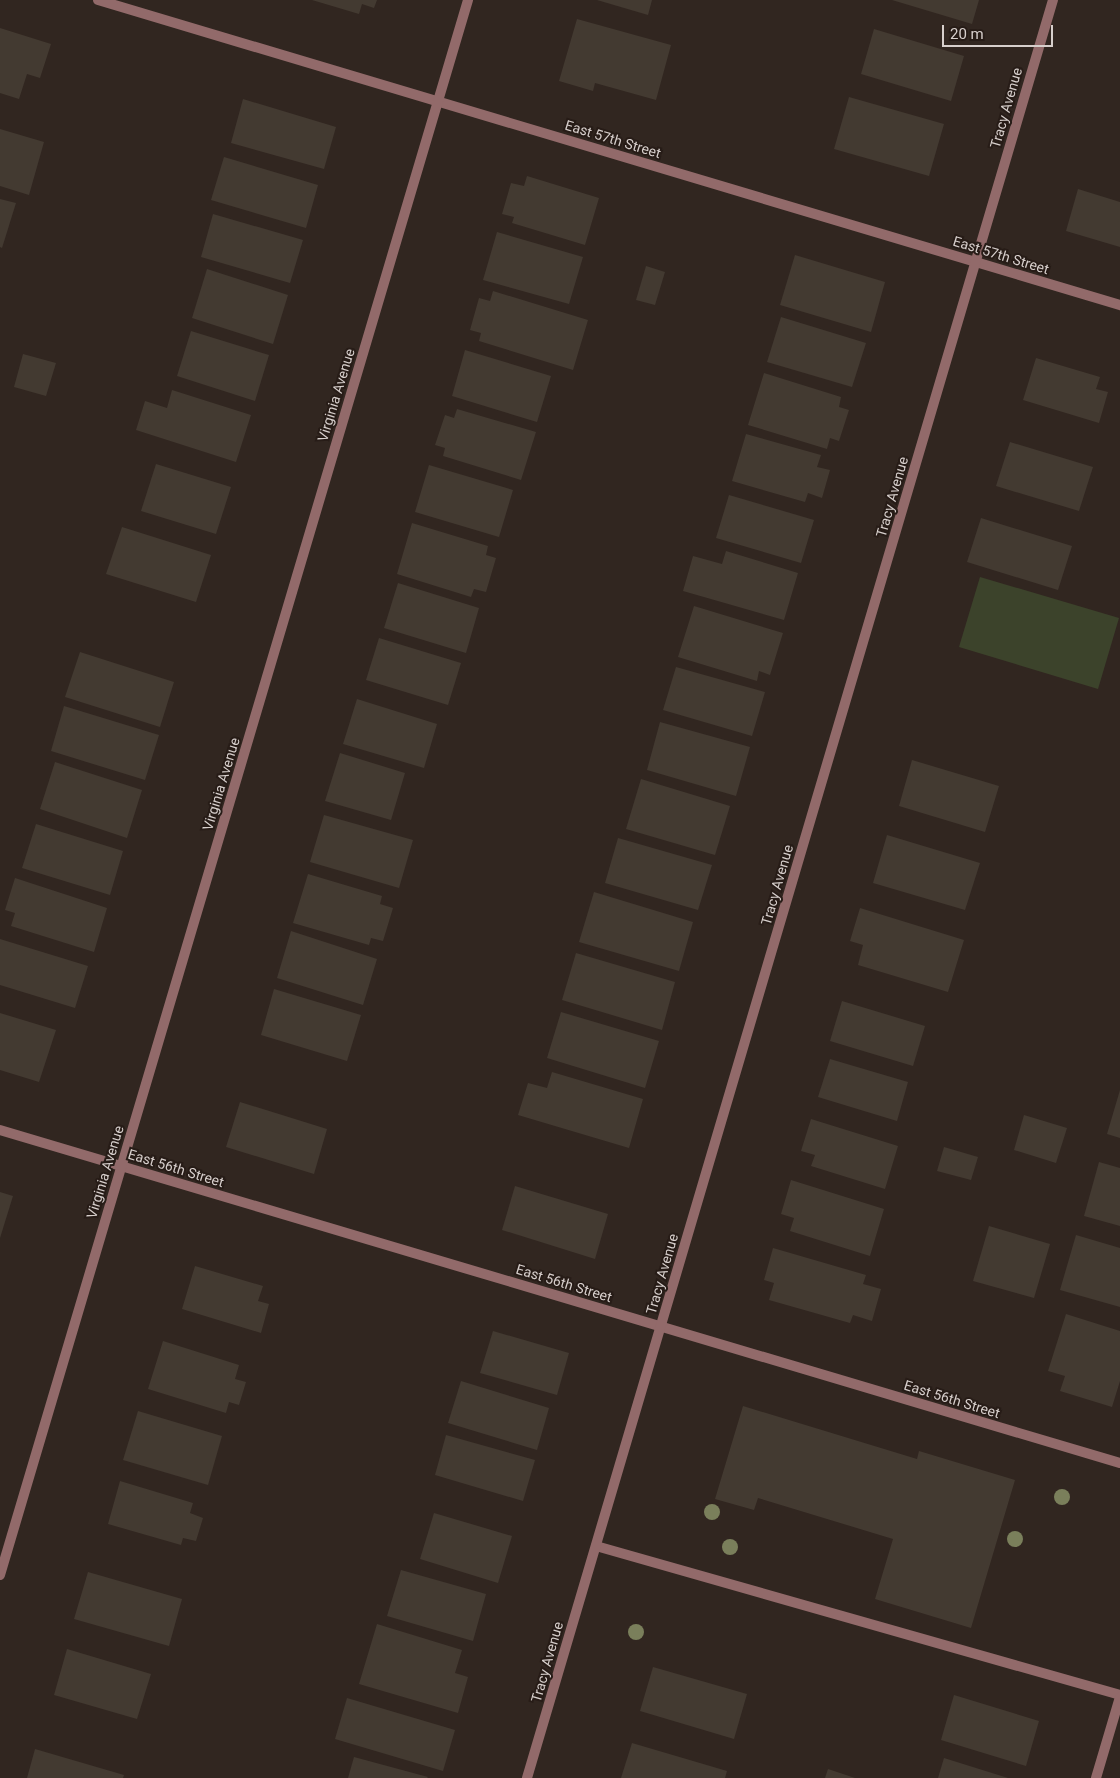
<!DOCTYPE html>
<style>
body{margin:0}
#map{position:relative;width:1120px;height:1778px;overflow:hidden;background:#312620;font-family:Roboto,sans-serif}
div>[style]{position:absolute}
[style*='--x']{left:calc(var(--x)*1px);top:calc(var(--y)*1px);width:calc(var(--w)*1px);rotate:calc(var(--a)*1deg)}
.green>*{inset:0;background:#3c432b}
.building>*{inset:0;background:#433a31}
.service>*{height:10px;margin:-5px;padding:0 5px;transform-origin:5px;border-radius:5px;background:#926a6a}
.minor>*{height:10px;margin:-5px;padding:0 5px;transform-origin:5px;border-radius:5px;background:#926a6a}
.trees>*{width:16px;height:16px;margin:-8px;border-radius:50%;background:#7a7f5b}
span{translate:-50% -50%;white-space:nowrap;text-align:center;line-height:1.15;-webkit-text-stroke:4px #271c17;paint-order:stroke}
.street-label{font-size:14px;color:#d7cfcc}
.scale{position:absolute;left:942px;top:25px;width:111px;height:22px;box-sizing:border-box;border:2px solid #d7cfcc;border-top:0;padding-left:6px;font-size:15px;line-height:18px;white-space:nowrap;color:#d7cfcc;-webkit-text-stroke:4px #271c17;paint-order:stroke}
</style>
<div id="map">
<div class="green">
<div style="clip-path:polygon(980px 577px,1119px 618px,1098px 689px,959px 647px)"></div>
</div>
<div class="building">
<div style="clip-path:polygon(312px 0,377px 0,374px 8px,362px 4px,359px 14px)"></div>
<div style="clip-path:polygon(597px 0,652px 0,648px 15px)"></div>
<div style="clip-path:polygon(892px 0,979px 0,972px 24px)"></div>
<div style="clip-path:polygon(577px 19px,671px 45px,656px 100px,595px 83px,593px 91px,559px 81px)"></div>
<div style="clip-path:polygon(0 28px,51px 44px,40px 78px,27px 74px,19px 99px,0 93px)"></div>
<div style="clip-path:polygon(874px 29px,964px 56px,951px 101px,861px 74px)"></div>
<div style="clip-path:polygon(849px 97px,944px 124px,929px 176px,834px 149px)"></div>
<div style="clip-path:polygon(243px 99px,336px 127px,324px 169px,231px 143px)"></div>
<div style="clip-path:polygon(0 129px,44px 142px,29px 195px,0 186px)"></div>
<div style="clip-path:polygon(224px 157px,318px 185px,306px 228px,211px 200px)"></div>
<div style="clip-path:polygon(527px 176px,599px 198px,585px 245px,512px 223px,514px 217px,502px 214px,511px 183px,524px 186px)"></div>
<div style="clip-path:polygon(1078px 189px,1120px 202px,1120px 247px,1066px 231px)"></div>
<div style="clip-path:polygon(0 199px,16px 203px,2px 248px,0 247px)"></div>
<div style="clip-path:polygon(213px 214px,303px 240px,290px 283px,201px 257px)"></div>
<div style="clip-path:polygon(497px 232px,583px 257px,569px 304px,483px 280px)"></div>
<div style="clip-path:polygon(795px 255px,885px 282px,871px 332px,780px 305px)"></div>
<div style="clip-path:polygon(646px 266px,665px 272px,655px 305px,636px 300px)"></div>
<div style="clip-path:polygon(207px 269px,288px 295px,273px 344px,192px 318px)"></div>
<div style="clip-path:polygon(493px 291px,588px 320px,573px 370px,479px 341px,481px 333px,470px 330px,479px 298px,490px 301px)"></div>
<div style="clip-path:polygon(781px 317px,866px 343px,852px 387px,767px 362px)"></div>
<div style="clip-path:polygon(191px 331px,269px 355px,255px 401px,177px 376px)"></div>
<div style="clip-path:polygon(465px 350px,551px 376px,537px 422px,452px 396px)"></div>
<div style="clip-path:polygon(23px 354px,56px 363px,46px 396px,14px 387px)"></div>
<div style="clip-path:polygon(1036px 358px,1100px 377px,1096px 389px,1108px 392px,1099px 423px,1023px 400px)"></div>
<div style="clip-path:polygon(764px 373px,841px 397px,839px 407px,849px 410px,839px 441px,830px 438px,827px 449px,748px 425px)"></div>
<div style="clip-path:polygon(172px 390px,251px 415px,236px 462px,136px 430px,145px 401px,167px 408px)"></div>
<div style="clip-path:polygon(457px 409px,536px 432px,521px 480px,443px 456px,445px 448px,435px 445px,445px 415px,454px 418px)"></div>
<div style="clip-path:polygon(746px 434px,821px 455px,817px 467px,830px 470px,822px 498px,808px 493px,805px 502px,732px 481px)"></div>
<div style="clip-path:polygon(1010px 442px,1093px 467px,1079px 511px,996px 486px)"></div>
<div style="clip-path:polygon(156px 464px,231px 487px,216px 534px,141px 511px)"></div>
<div style="clip-path:polygon(429px 465px,513px 490px,499px 537px,415px 512px)"></div>
<div style="clip-path:polygon(729px 495px,814px 520px,801px 563px,716px 538px)"></div>
<div style="clip-path:polygon(981px 518px,1072px 546px,1058px 590px,967px 562px)"></div>
<div style="clip-path:polygon(412px 523px,488px 546px,486px 555px,496px 558px,486px 592px,474px 589px,471px 597px,397px 574px)"></div>
<div style="clip-path:polygon(122px 527px,211px 555px,196px 602px,106px 574px)"></div>
<div style="clip-path:polygon(726px 551px,798px 573px,784px 620px,683px 591px,693px 556px,722px 564px)"></div>
<div style="clip-path:polygon(398px 583px,479px 608px,466px 653px,384px 628px)"></div>
<div style="clip-path:polygon(694px 606px,783px 633px,770px 675px,759px 671px,757px 681px,678px 657px)"></div>
<div style="clip-path:polygon(379px 638px,461px 663px,448px 705px,366px 680px)"></div>
<div style="clip-path:polygon(80px 652px,174px 682px,160px 727px,65px 697px)"></div>
<div style="clip-path:polygon(676px 667px,765px 692px,752px 736px,663px 710px)"></div>
<div style="clip-path:polygon(357px 699px,437px 724px,424px 768px,343px 744px)"></div>
<div style="clip-path:polygon(64px 706px,159px 735px,145px 780px,51px 751px)"></div>
<div style="clip-path:polygon(660px 722px,750px 747px,736px 796px,647px 770px)"></div>
<div style="clip-path:polygon(340px 753px,405px 773px,391px 820px,325px 801px)"></div>
<div style="clip-path:polygon(912px 760px,999px 786px,985px 832px,899px 806px)"></div>
<div style="clip-path:polygon(55px 762px,142px 790px,127px 838px,40px 809px)"></div>
<div style="clip-path:polygon(641px 779px,730px 806px,715px 855px,626px 829px)"></div>
<div style="clip-path:polygon(324px 815px,413px 840px,399px 888px,310px 862px)"></div>
<div style="clip-path:polygon(36px 824px,123px 851px,110px 895px,22px 868px)"></div>
<div style="clip-path:polygon(887px 835px,980px 863px,965px 910px,873px 883px)"></div>
<div style="clip-path:polygon(618px 838px,712px 865px,698px 910px,605px 883px)"></div>
<div style="clip-path:polygon(308px 874px,382px 896px,380px 904px,393px 908px,383px 941px,371px 938px,369px 945px,293px 923px)"></div>
<div style="clip-path:polygon(15px 878px,107px 908px,94px 952px,11px 926px,15px 913px,5px 910px)"></div>
<div style="clip-path:polygon(594px 892px,693px 922px,679px 971px,579px 942px)"></div>
<div style="clip-path:polygon(860px 908px,964px 940px,948px 992px,858px 965px,863px 945px,850px 941px)"></div>
<div style="clip-path:polygon(291px 931px,377px 959px,363px 1005px,277px 978px)"></div>
<div style="clip-path:polygon(0 939px,88px 966px,75px 1008px,0 985px)"></div>
<div style="clip-path:polygon(576px 953px,675px 982px,662px 1030px,562px 1000px)"></div>
<div style="clip-path:polygon(274px 989px,361px 1015px,347px 1061px,261px 1035px)"></div>
<div style="clip-path:polygon(842px 1001px,925px 1026px,913px 1066px,830px 1041px)"></div>
<div style="clip-path:polygon(561px 1012px,659px 1041px,645px 1088px,547px 1058px)"></div>
<div style="clip-path:polygon(0 1013px,56px 1030px,39px 1082px,0 1070px)"></div>
<div style="clip-path:polygon(830px 1059px,908px 1082px,897px 1121px,818px 1097px)"></div>
<div style="clip-path:polygon(552px 1072px,643px 1099px,629px 1148px,518px 1115px,528px 1083px,547px 1088px)"></div>
<div style="clip-path:polygon(1120px 1090px,1120px 1138px,1107px 1134px)"></div>
<div style="clip-path:polygon(240px 1102px,327px 1129px,314px 1174px,226px 1147px)"></div>
<div style="clip-path:polygon(1024px 1115px,1067px 1128px,1056px 1163px,1014px 1150px)"></div>
<div style="clip-path:polygon(811px 1119px,898px 1146px,885px 1189px,811px 1166px,815px 1155px,801px 1151px)"></div>
<div style="clip-path:polygon(944px 1147px,978px 1157px,971px 1180px,937px 1171px)"></div>
<div style="clip-path:polygon(1099px 1162px,1120px 1168px,1120px 1226px,1084px 1216px)"></div>
<div style="clip-path:polygon(791px 1180px,884px 1209px,870px 1256px,790px 1231px,794px 1218px,781px 1214px)"></div>
<div style="clip-path:polygon(515px 1186px,608px 1214px,595px 1259px,502px 1230px)"></div>
<div style="clip-path:polygon(0 1192px,13px 1196px,0 1238px)"></div>
<div style="clip-path:polygon(989px 1226px,1050px 1244px,1034px 1298px,973px 1281px)"></div>
<div style="clip-path:polygon(1076px 1235px,1120px 1248px,1120px 1307px,1060px 1290px)"></div>
<div style="clip-path:polygon(773px 1248px,866px 1275px,863px 1284px,881px 1289px,872px 1321px,853px 1315px,850px 1323px,769px 1300px,774px 1283px,764px 1280px)"></div>
<div style="clip-path:polygon(195px 1266px,263px 1286px,258px 1301px,269px 1304px,261px 1333px,182px 1309px)"></div>
<div style="clip-path:polygon(1066px 1314px,1120px 1331px,1120px 1381px,1112px 1407px,1060px 1391px,1065px 1376px,1048px 1371px)"></div>
<div style="clip-path:polygon(493px 1331px,569px 1353px,557px 1395px,480px 1373px)"></div>
<div style="clip-path:polygon(163px 1341px,239px 1365px,235px 1379px,246px 1382px,239px 1405px,229px 1402px,226px 1413px,148px 1389px)"></div>
<div style="clip-path:polygon(461px 1381px,549px 1408px,537px 1450px,448px 1423px)"></div>
<div style="clip-path:polygon(743px 1406px,917px 1459px,919px 1451px,1015px 1480px,971px 1628px,875px 1599px,893px 1539px,758px 1498px,754px 1510px,715px 1499px)"></div>
<div style="clip-path:polygon(138px 1411px,222px 1436px,208px 1485px,123px 1460px)"></div>
<div style="clip-path:polygon(446px 1435px,535px 1460px,523px 1501px,435px 1475px)"></div>
<div style="clip-path:polygon(120px 1481px,193px 1503px,190px 1513px,203px 1518px,196px 1541px,183px 1538px,181px 1545px,108px 1524px)"></div>
<div style="clip-path:polygon(434px 1513px,512px 1536px,498px 1583px,420px 1559px)"></div>
<div style="clip-path:polygon(401px 1570px,486px 1594px,473px 1641px,387px 1616px)"></div>
<div style="clip-path:polygon(88px 1572px,182px 1599px,169px 1646px,74px 1619px)"></div>
<div style="clip-path:polygon(377px 1624px,462px 1650px,455px 1673px,468px 1677px,458px 1713px,359px 1684px)"></div>
<div style="clip-path:polygon(67px 1649px,151px 1674px,137px 1719px,54px 1695px)"></div>
<div style="clip-path:polygon(653px 1667px,747px 1694px,734px 1739px,640px 1711px)"></div>
<div style="clip-path:polygon(954px 1695px,1039px 1721px,1026px 1766px,941px 1740px)"></div>
<div style="clip-path:polygon(347px 1698px,455px 1730px,443px 1771px,335px 1739px)"></div>
<div style="clip-path:polygon(632px 1743px,727px 1771px,725px 1778px,621px 1778px)"></div>
<div style="clip-path:polygon(35px 1749px,124px 1775px,123px 1778px,27px 1778px)"></div>
<div style="clip-path:polygon(354px 1757px,428px 1777px,427px 1778px,348px 1778px)"></div>
<div style="clip-path:polygon(944px 1758px,1008px 1778px,938px 1778px)"></div>
<div style="clip-path:polygon(828px 1769px,855px 1778px,825px 1778px)"></div>
</div>
<div class="service">
<div style="--x:596;--y:1546;--w:545;--a:15.87"></div>
</div>
<div class="minor">
<div style="--x:98;--y:0;--w:1067;--a:16.62"></div>
<div style="--x:0;--y:1130;--w:1168;--a:16.56"></div>
<div style="--x:0;--y:1575;--w:1643;--a:-73.45"></div>
<div style="--x:527;--y:1778;--w:1854;--a:-73.52"></div>
<div style="--x:1096;--y:1778;--w:84;--a:-73.5"></div>
</div>
<div class="trees">
<div style="left:1062px;top:1497px"></div>
<div style="left:712px;top:1512px"></div>
<div style="left:1015px;top:1539px"></div>
<div style="left:730px;top:1547px"></div>
<div style="left:636px;top:1632px"></div>
</div>
<div class="street-label">
<span style="left:1006px;top:108px;rotate:-74deg">Tracy Avenue</span>
<span style="left:613px;top:139px;rotate:17deg">East 57th Street</span>
<span style="left:1001px;top:255px;rotate:17deg">East 57th Street</span>
<span style="left:336px;top:395px;rotate:-73deg">Virginia Avenue</span>
<span style="left:892px;top:497px;rotate:-74deg">Tracy Avenue</span>
<span style="left:221px;top:784px;rotate:-73deg">Virginia Avenue</span>
<span style="left:777px;top:885px;rotate:-74deg">Tracy Avenue</span>
<span style="left:176px;top:1168px;rotate:17deg">East 56th Street</span>
<span style="left:105px;top:1172px;rotate:-73deg">Virginia Avenue</span>
<span style="left:662px;top:1274px;rotate:-74deg">Tracy Avenue</span>
<span style="left:564px;top:1283px;rotate:17deg">East 56th Street</span>
<span style="left:952px;top:1399px;rotate:17deg">East 56th Street</span>
<span style="left:547px;top:1662px;rotate:-74deg">Tracy Avenue</span>
</div>
<div class="scale">20 m</div>
</div>
